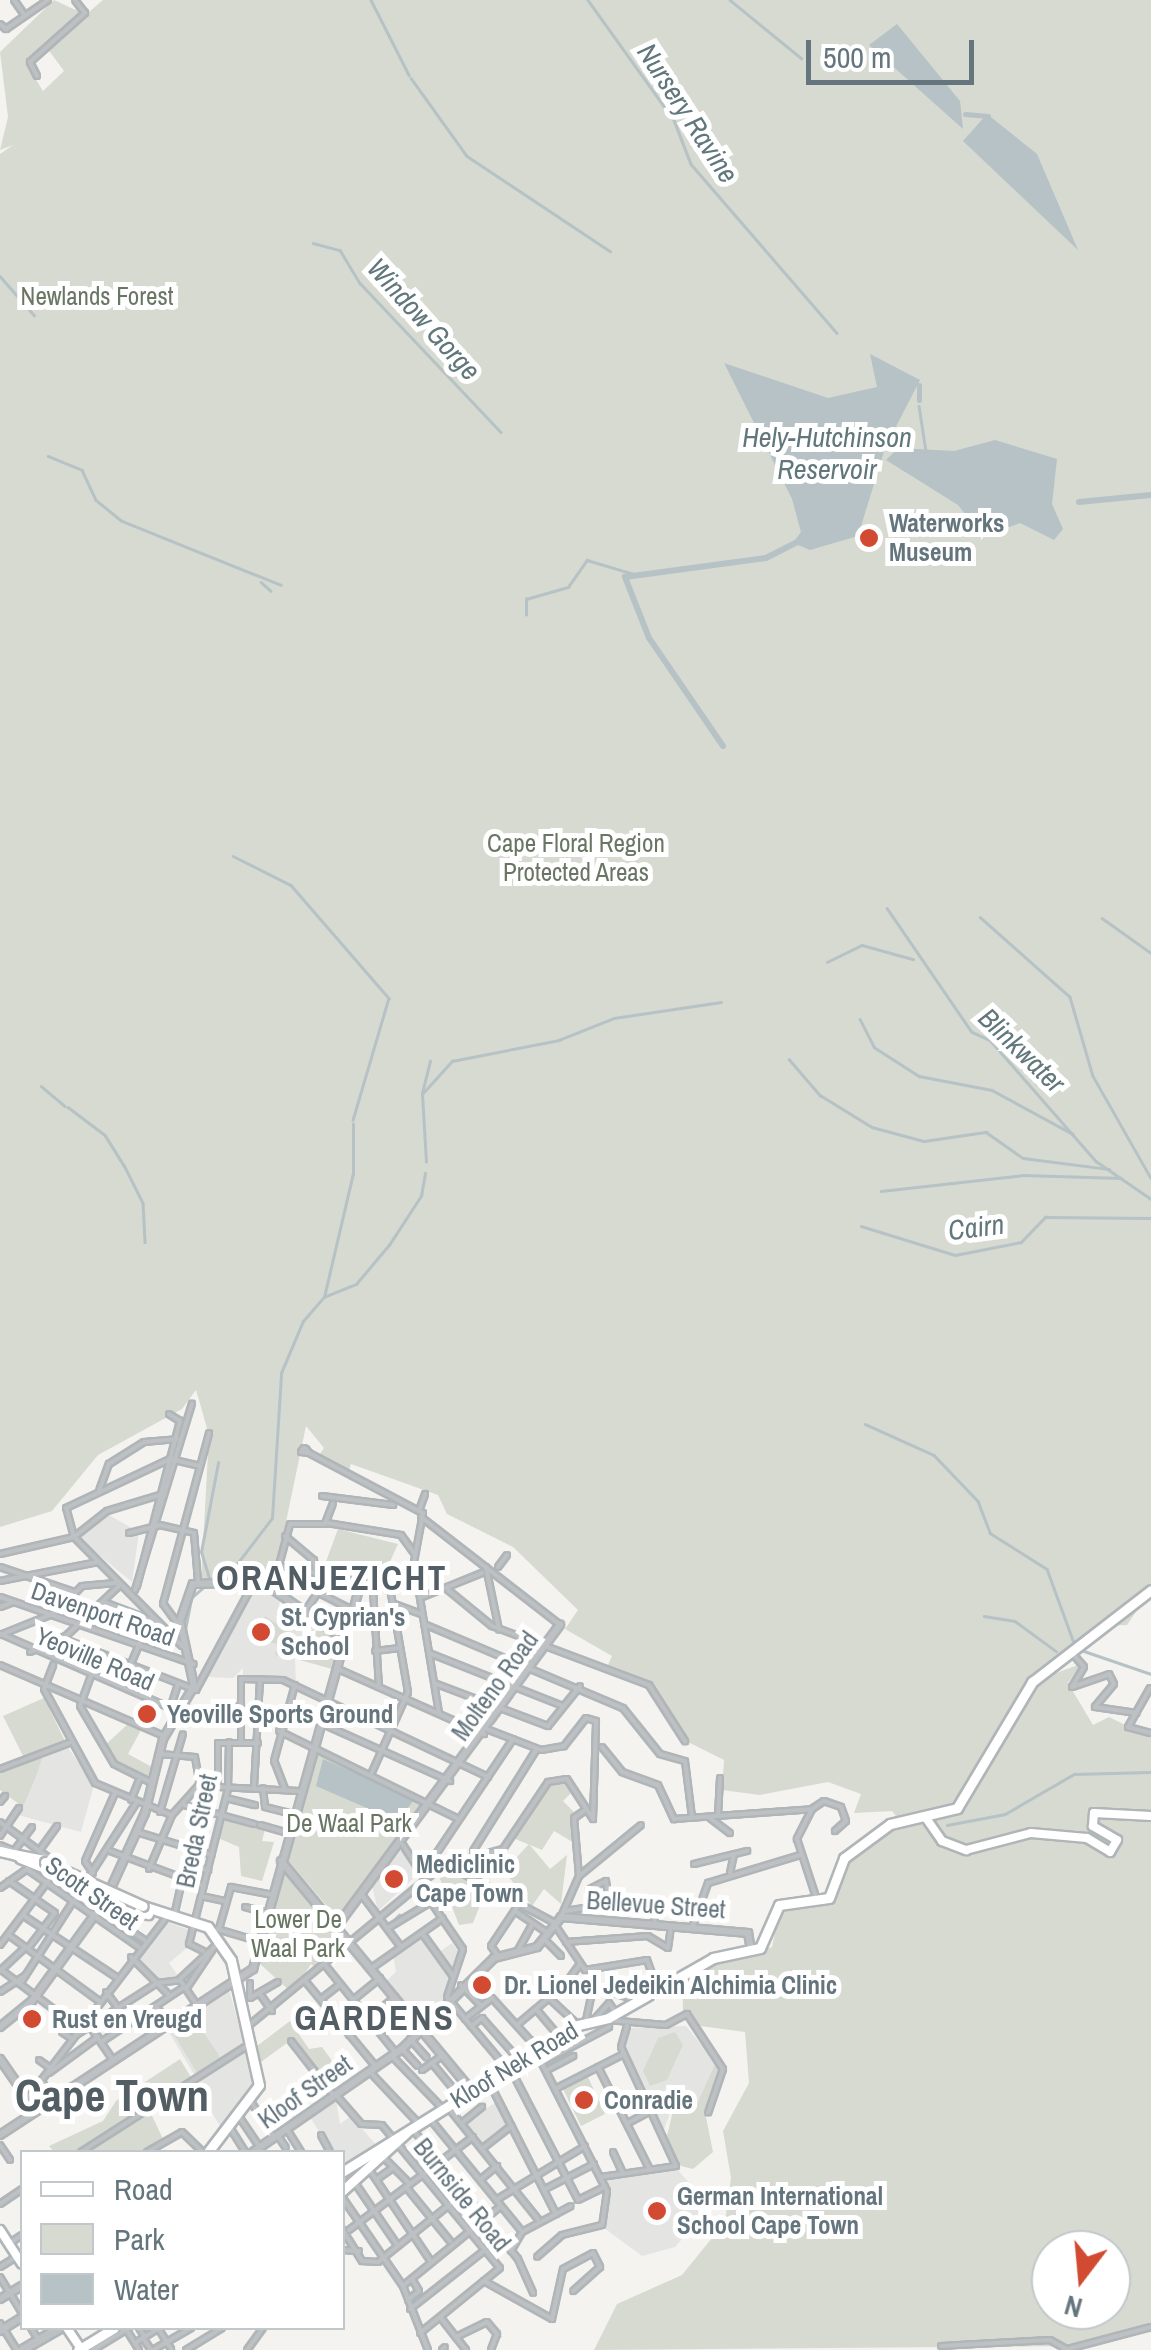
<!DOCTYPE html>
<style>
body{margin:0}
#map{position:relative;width:1151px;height:2350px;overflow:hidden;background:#f4f3f0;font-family:"Archivo Narrow",sans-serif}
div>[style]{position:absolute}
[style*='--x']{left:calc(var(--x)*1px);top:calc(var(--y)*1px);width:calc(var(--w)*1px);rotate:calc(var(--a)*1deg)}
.built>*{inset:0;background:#e4e5e3}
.green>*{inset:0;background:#d6dad1}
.water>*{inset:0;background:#b6c2c5}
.stream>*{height:2.5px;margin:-1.25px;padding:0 1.25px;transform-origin:1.25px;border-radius:1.25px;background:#b6c2c5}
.canal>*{height:5px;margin:-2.5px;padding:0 2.5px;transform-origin:2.5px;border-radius:2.5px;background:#b6c2c5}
.river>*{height:6px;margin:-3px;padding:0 3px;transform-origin:3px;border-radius:3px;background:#b6c2c5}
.roads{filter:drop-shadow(2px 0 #b0b5b8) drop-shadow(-2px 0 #b0b5b8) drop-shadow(0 2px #b0b5b8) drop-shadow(0 -2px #b0b5b8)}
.pedestrian>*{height:4px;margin:-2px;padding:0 2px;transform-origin:2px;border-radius:2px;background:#bdc1c4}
.minor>*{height:4px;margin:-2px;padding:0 2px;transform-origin:2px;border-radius:2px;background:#bdc1c4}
.tertiary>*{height:6px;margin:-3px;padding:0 3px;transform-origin:3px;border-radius:3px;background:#bdc1c4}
.secondary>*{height:8px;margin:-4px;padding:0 4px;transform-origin:4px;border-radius:4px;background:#fff}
.primary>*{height:9px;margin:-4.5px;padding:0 4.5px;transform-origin:4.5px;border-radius:4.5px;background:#fff}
.bridges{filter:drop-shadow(2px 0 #b1b5b8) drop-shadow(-2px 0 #b1b5b8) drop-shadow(0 2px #b1b5b8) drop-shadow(0 -2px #b1b5b8)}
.primary-bridge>*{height:9px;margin:-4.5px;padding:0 4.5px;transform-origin:4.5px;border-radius:4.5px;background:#fff}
.dots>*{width:28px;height:28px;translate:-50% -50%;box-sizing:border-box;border:5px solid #fff;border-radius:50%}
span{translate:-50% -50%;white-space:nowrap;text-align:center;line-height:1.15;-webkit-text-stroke:10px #fff;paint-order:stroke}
.park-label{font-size:25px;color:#697663}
.poi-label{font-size:25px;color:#65757e;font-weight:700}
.left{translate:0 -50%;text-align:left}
.street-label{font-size:25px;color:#65757e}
.water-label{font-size:28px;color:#61777c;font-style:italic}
.district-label{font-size:35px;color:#525e64;font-weight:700;letter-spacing:2.5px}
.town-label{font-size:45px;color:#525e64;font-weight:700}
.legend{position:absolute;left:20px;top:2150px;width:325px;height:180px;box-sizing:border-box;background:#fff;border:2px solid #c1c8cb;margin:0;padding:12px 18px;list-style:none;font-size:30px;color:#65757e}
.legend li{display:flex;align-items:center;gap:20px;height:50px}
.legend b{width:50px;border:2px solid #c1c8cb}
.north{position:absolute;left:1031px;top:2230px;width:100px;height:100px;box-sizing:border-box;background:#fff;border:2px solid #c1c8cb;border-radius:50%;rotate:196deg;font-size:28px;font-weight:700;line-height:40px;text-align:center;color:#65757e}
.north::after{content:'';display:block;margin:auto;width:35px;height:45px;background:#d24a31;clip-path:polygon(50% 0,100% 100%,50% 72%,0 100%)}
.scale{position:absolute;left:806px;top:40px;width:168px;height:45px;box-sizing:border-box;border:5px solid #65757e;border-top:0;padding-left:12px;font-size:30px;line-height:35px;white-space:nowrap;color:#65757e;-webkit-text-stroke:8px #fff;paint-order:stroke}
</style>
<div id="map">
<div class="built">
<div style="clip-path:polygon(107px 1514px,139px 1532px,132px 1582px,78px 1538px)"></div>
<div style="clip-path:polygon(258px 1583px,281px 1597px,276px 1618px,289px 1627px,300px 1614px,318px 1625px,306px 1644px,294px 1637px,296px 1682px,243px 1677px,243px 1668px,233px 1678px,208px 1677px)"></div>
<div style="clip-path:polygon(67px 1746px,94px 1785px,81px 1832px,18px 1815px,43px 1755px)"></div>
<div style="clip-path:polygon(403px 1848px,419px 1873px,378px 1911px,372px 1886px)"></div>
<div style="clip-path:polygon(163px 1921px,190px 1930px,187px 1948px,169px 1963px,179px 1977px,156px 1980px,135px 1956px)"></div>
<div style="clip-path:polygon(421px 1936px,435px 1955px,452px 1943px,460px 1954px,444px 1998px,421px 2021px,386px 1981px,396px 1972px,393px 1955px)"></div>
<div style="clip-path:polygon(229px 1989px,244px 2044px,195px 2076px,167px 2029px)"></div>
<div style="clip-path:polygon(686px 2026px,716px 2062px,707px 2095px,697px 2104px,677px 2095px,663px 2132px,622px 2045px,630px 2028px)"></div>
<div style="clip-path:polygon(246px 2051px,254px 2087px,223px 2131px,193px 2082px)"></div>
<div style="clip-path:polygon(336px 2099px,340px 2124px,351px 2116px,378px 2147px,343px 2169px,342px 2152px,332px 2152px,310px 2117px)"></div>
<div style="clip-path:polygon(496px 2102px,508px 2125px,482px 2146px,463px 2124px)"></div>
<div style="clip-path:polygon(678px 2170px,710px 2207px,675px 2247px,642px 2256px,604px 2228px,604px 2177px)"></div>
</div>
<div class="green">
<div style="clip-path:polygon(evenodd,54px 0,80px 12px,26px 63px,43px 91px,64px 71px,47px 48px,103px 0,1151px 0,1151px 1590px,1127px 1625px,1100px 1626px,1056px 1673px,1081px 1664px,1068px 1683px,1093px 1725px,1109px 1717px,1151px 1738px,1151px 2324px,1069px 2346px,594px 2350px,617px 2304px,682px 2275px,725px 2222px,731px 2178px,723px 2131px,749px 2083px,745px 2032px,693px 2025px,683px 2011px,682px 1974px,772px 1947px,780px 1908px,834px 1897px,845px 1861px,899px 1820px,892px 1811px,854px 1813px,861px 1794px,828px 1782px,760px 1795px,722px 1790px,724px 1760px,688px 1742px,649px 1682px,608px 1665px,612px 1656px,565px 1629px,578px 1610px,513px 1547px,447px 1514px,438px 1495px,351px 1464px,348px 1473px,319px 1455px,324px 1448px,306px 1426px,273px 1584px,201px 1581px,209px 1435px,196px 1390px,182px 1409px,98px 1455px,52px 1511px,0 1527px,0 154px,13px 145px,0 150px,8px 117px,0 52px,54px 0,1051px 2250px,1111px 2250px,1111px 2310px,1051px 2310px,1051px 2250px)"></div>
<div style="clip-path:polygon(338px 1529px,398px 1544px,379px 1586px,325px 1564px)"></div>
<div style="clip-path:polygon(265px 1616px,308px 1645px,319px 1626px,340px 1640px,332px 1669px,289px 1657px,292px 1644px,284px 1657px,275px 1655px,278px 1644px,256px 1640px)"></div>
<div style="clip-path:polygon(44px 1698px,65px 1741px,24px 1758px,3px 1716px)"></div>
<div style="clip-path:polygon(128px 1724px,141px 1730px,128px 1754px,154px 1768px,150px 1779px,116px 1764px,104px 1746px)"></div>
<div style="clip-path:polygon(314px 1750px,429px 1800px,338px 1919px,287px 1859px)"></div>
<div style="clip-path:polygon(43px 1755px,37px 1774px,23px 1807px,0 1790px,0 1772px)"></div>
<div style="clip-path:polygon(565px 1782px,574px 1790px,563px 1801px,574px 1812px,576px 1844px,554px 1831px,542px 1850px,513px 1838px,545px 1787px)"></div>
<div style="clip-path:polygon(223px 1819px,265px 1829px,262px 1841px,274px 1842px,262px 1881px,241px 1876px,239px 1847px,218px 1838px)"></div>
<div style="clip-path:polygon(529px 1844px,550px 1869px,567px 1855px,561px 1904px,544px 1889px,532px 1906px,504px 1871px)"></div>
<div style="clip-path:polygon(448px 1866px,484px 1895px,473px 1923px,459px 1925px,449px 1899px,437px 1906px,429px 1893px,442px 1884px,436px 1869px)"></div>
<div style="clip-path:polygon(283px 1868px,345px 1943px,318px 1970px,311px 1964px,292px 1993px,259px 1963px)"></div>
<div style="clip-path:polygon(194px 2018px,220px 2057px,197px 2073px,173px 2033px)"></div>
<div style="clip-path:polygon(290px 2021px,309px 2049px,322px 2047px,333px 2062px,321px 2076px,291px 2040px,261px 2062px,257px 2046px)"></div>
<div style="clip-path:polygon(675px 2032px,683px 2045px,667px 2080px,650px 2086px,643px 2071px,658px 2038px)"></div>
<div style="clip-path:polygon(180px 2059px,192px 2079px,148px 2107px,163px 2139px,143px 2152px,54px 2152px,49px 2146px,103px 2121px,116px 2101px)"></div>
<div style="clip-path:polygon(716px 2062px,720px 2075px,705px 2112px,713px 2152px,693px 2169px,681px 2166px,667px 2136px,677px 2094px,697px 2104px)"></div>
<div style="clip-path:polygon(587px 2075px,605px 2114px,581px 2126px,562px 2087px)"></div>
</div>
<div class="water">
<div style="clip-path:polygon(897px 24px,960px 101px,963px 129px,869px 45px)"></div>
<div style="clip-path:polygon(987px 114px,1037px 154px,1078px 250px,963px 141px)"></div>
<div style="clip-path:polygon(870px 354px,920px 380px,885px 448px,858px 536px,810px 550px,793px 543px,801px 532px,792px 499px,724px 363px,828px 398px,877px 387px)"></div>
<div style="clip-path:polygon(995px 440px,1057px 459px,1052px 504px,1063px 529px,1054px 540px,1020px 523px,982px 537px,958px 505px,886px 460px,898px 448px,954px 451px)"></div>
<div style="clip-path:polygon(323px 1759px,414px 1799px,414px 1800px,397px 1821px,316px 1786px)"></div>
</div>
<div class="stream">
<div style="--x:371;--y:0;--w:84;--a:63.1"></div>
<div style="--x:588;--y:0;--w:148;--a:54.4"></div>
<div style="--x:674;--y:120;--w:47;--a:68.9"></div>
<div style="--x:691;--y:164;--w:223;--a:49.2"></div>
<div style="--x:730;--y:0;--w:92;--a:39.2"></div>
<div style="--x:411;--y:78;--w:96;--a:54.3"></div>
<div style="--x:467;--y:156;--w:172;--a:33.6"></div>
<div style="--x:313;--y:243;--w:28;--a:15"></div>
<div style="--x:340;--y:250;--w:39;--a:59"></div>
<div style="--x:360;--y:283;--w:205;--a:46.6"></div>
<div style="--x:0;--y:276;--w:52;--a:48.9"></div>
<div style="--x:919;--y:406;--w:46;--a:81.2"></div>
<div style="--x:48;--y:456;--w:37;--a:22"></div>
<div style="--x:82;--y:470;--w:33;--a:65"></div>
<div style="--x:96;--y:500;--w:33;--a:39"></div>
<div style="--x:122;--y:521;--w:171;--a:21.9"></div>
<div style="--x:261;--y:582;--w:13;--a:42"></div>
<div style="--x:526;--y:615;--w:16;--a:-90"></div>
<div style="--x:526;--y:599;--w:44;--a:-15.9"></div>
<div style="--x:568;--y:587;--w:33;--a:-55"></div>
<div style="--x:587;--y:560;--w:49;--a:16.6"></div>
<div style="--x:233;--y:856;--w:65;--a:26.6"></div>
<div style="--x:291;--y:885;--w:150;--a:49.1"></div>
<div style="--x:389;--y:998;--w:127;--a:106.4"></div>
<div style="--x:887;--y:908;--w:150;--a:55.6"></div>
<div style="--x:972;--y:1032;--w:20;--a:24"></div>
<div style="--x:990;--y:1040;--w:161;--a:48.8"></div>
<div style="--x:1096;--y:1161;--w:67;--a:34.6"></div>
<div style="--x:980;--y:917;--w:120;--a:41.6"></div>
<div style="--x:1070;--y:997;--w:82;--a:73.8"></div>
<div style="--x:1093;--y:1076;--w:117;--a:60.4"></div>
<div style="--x:1102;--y:918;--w:60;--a:35.5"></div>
<div style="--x:827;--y:962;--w:39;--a:-26"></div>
<div style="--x:862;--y:945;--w:53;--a:15.4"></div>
<div style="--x:860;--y:1019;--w:31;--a:63"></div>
<div style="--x:874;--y:1047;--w:54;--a:32.8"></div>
<div style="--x:919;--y:1076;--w:74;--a:10.9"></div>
<div style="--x:992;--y:1090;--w:92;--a:28.5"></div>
<div style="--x:789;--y:1059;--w:48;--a:49.3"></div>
<div style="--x:820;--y:1095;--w:61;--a:31.6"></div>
<div style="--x:872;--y:1127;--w:54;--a:15.1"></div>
<div style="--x:924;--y:1141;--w:63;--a:-8.3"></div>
<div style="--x:986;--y:1132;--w:45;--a:35.1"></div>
<div style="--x:1023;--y:1158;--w:87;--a:7.3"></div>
<div style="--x:41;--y:1086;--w:31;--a:40"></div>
<div style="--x:422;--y:1093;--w:33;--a:-76"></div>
<div style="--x:68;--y:1107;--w:46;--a:37.1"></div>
<div style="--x:105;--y:1135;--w:36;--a:58"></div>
<div style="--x:124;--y:1165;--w:42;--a:63.4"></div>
<div style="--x:143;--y:1203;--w:39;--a:87"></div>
<div style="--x:426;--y:1162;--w:68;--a:-93.4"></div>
<div style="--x:422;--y:1094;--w:45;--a:-47.7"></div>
<div style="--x:452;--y:1061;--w:109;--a:-11.1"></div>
<div style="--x:559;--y:1040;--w:59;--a:-21.8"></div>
<div style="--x:614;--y:1018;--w:108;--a:-8.5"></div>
<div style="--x:881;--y:1191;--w:143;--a:-6.4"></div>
<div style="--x:1023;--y:1175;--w:98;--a:1.8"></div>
<div style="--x:861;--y:1226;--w:98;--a:17.1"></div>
<div style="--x:955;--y:1255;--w:67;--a:-11.1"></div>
<div style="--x:1021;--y:1242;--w:35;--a:-46"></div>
<div style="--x:1045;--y:1217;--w:106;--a:0.5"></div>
<div style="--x:324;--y:1297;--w:127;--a:-76.8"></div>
<div style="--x:353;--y:1173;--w:49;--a:-90"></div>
<div style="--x:865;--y:1424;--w:76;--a:24.2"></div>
<div style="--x:934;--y:1455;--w:64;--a:46.3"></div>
<div style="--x:978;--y:1501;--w:34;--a:69"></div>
<div style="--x:990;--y:1533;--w:67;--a:32.3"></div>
<div style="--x:1047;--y:1569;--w:76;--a:69.9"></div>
<div style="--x:209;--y:1578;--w:27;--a:-107"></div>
<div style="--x:201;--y:1552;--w:91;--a:-79.2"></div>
<div style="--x:209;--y:1580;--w:31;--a:-29"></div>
<div style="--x:236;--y:1565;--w:59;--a:-52.5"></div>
<div style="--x:272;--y:1518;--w:145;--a:-86.4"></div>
<div style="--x:281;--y:1373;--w:56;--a:-67.1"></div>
<div style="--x:303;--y:1321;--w:32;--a:-49"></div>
<div style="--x:324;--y:1297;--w:35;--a:-22"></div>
<div style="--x:356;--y:1284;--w:51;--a:-49.8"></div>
<div style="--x:389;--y:1245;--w:59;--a:-56.9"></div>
<div style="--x:421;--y:1196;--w:23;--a:-80"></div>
<div style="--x:984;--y:1616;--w:31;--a:9"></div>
<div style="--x:1015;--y:1621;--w:51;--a:36.2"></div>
<div style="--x:185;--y:1630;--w:33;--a:-79"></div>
<div style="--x:191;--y:1598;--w:18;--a:-41"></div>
<div style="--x:1084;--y:1651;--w:71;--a:18.9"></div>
<div style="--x:947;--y:1825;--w:59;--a:-10.7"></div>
<div style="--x:1005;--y:1814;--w:80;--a:-30.1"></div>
<div style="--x:1074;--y:1774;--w:77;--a:-1.5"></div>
<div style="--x:390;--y:1924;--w:13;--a:-45"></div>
</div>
<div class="canal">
<div style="--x:965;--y:114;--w:23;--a:5"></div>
<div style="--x:919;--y:385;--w:15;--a:90"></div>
</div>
<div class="river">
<div style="--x:1079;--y:502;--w:72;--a:-5.6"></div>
<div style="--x:723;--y:746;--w:131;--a:-124.4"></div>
<div style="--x:649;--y:638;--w:66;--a:-111.5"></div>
<div style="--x:625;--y:577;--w:142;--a:-7.7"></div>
<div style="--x:766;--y:558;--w:39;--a:-27"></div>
</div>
<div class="roads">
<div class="pedestrian">
<div style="--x:81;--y:2152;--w:198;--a:-32.6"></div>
<div style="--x:0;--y:2204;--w:27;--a:-34"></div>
<div style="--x:0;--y:2277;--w:17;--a:59"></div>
<div style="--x:139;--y:2328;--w:11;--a:56"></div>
<div style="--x:143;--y:2338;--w:14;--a:56"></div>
</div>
<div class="minor">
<div style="--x:14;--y:0;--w:19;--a:55"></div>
<div style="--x:0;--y:24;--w:8;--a:40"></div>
<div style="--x:6;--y:29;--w:51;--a:-34.6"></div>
<div style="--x:37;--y:76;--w:16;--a:-117"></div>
<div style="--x:30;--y:62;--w:74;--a:-41.7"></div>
<div style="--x:85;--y:13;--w:16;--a:-128"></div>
<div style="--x:304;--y:1448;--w:2;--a:27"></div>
<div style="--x:306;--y:1449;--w:5;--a:53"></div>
<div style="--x:309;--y:1453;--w:8;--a:-173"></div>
<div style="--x:301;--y:1452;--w:5;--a:-53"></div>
<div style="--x:309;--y:1453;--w:129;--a:27.8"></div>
<div style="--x:99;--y:1491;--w:29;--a:-70"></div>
<div style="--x:109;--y:1464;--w:41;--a:-32.2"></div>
<div style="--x:144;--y:1442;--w:33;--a:-5"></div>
<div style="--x:322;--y:1496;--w:72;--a:7.2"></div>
<div style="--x:420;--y:1508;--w:15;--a:-70"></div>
<div style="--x:423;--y:1513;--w:50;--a:100.4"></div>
<div style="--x:414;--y:1562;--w:153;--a:80.6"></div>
<div style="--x:421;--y:1517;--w:176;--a:37.8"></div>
<div style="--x:327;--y:1523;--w:75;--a:9.2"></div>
<div style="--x:401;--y:1535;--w:22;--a:54"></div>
<div style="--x:129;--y:1533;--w:32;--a:-14"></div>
<div style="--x:160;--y:1525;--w:35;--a:13"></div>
<div style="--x:194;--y:1533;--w:49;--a:85.3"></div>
<div style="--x:285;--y:1536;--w:38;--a:40"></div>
<div style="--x:314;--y:1560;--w:15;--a:82"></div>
<div style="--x:0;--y:1554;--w:76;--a:-12.9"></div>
<div style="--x:74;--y:1537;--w:42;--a:-38.2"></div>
<div style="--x:107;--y:1511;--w:59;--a:-16.9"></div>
<div style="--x:276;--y:1565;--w:116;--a:11.4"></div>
<div style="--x:390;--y:1588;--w:106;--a:80.2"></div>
<div style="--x:408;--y:1692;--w:88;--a:114.2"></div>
<div style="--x:0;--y:1567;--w:78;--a:18.7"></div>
<div style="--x:486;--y:1567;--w:64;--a:78.3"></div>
<div style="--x:498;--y:1567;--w:15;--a:-53"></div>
<div style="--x:0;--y:1581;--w:100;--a:-11"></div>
<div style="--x:137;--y:1586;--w:171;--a:-75.4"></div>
<div style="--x:180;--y:1421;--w:13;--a:-148"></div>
<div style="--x:273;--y:1588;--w:66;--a:-75.1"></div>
<div style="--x:290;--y:1524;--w:35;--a:0"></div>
<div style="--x:325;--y:1524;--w:22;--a:-69"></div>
<div style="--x:373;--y:1589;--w:98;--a:86.5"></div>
<div style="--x:135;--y:1590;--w:195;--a:-73"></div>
<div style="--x:448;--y:1590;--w:57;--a:39.3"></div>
<div style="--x:492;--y:1626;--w:168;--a:20.6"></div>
<div style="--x:649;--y:1685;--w:67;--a:57.3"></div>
<div style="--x:319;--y:1593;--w:38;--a:27"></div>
<div style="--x:0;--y:1597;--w:205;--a:19.1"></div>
<div style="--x:420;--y:1598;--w:67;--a:-22"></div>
<div style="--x:104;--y:1602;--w:59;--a:20.9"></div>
<div style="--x:394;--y:1604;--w:30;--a:20"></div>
<div style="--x:0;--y:1607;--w:15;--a:-20"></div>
<div style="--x:306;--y:1610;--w:45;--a:-56"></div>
<div style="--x:289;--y:1624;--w:18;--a:-52"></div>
<div style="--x:424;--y:1624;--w:216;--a:22.9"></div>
<div style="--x:623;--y:1708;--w:59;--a:51.2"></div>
<div style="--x:660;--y:1754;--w:26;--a:16"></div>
<div style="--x:685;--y:1761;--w:56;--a:82.9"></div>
<div style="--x:180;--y:1627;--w:29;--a:-126"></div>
<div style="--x:163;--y:1604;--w:177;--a:-74.9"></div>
<div style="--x:1;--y:1634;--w:202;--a:23.6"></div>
<div style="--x:186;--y:1715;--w:56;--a:-9.3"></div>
<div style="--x:0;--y:1635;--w:59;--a:-21.8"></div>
<div style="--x:55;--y:1613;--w:38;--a:-45"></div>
<div style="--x:82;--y:1586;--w:36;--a:-5"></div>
<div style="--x:62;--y:1638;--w:144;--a:21.2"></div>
<div style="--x:196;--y:1690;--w:120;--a:-61.7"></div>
<div style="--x:182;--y:1646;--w:153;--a:-134.7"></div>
<div style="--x:74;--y:1537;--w:30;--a:-105"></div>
<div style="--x:66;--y:1508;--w:115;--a:-25.2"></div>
<div style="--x:170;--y:1459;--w:31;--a:13"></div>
<div style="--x:375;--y:1651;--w:25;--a:-7"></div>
<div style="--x:30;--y:1652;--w:39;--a:-24"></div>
<div style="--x:66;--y:1636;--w:74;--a:-43.4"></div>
<div style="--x:429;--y:1653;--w:144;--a:21.6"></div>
<div style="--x:1072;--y:1653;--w:18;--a:49"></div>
<div style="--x:1084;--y:1667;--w:23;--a:121"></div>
<div style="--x:1072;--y:1687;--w:39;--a:-19"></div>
<div style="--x:1109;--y:1674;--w:11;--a:63"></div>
<div style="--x:1114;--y:1684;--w:30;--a:130"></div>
<div style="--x:1095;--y:1707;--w:42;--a:8.1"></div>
<div style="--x:99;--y:1654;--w:55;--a:110.1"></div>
<div style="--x:80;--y:1706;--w:67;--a:59.6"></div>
<div style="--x:114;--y:1764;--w:40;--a:26.6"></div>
<div style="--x:0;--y:1665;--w:179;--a:23.4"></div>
<div style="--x:130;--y:1666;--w:25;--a:-67"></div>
<div style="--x:338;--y:1669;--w:160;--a:24"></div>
<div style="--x:434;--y:1683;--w:122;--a:20.7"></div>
<div style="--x:548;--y:1726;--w:51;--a:-51.3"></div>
<div style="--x:1150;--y:1688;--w:45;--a:119.4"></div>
<div style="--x:1128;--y:1727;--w:24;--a:15"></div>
<div style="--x:44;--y:1689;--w:107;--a:61.5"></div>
<div style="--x:95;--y:1783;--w:82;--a:22.8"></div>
<div style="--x:44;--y:1689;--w:26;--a:-69"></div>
<div style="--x:170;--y:1709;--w:25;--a:-72"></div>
<div style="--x:318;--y:1722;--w:145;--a:24.1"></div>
<div style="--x:279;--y:1731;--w:200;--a:26.1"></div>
<div style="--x:241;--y:1742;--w:63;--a:-90"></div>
<div style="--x:241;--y:1679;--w:42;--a:1.4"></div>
<div style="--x:283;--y:1680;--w:227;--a:25.3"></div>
<div style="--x:602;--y:1747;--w:32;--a:51"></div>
<div style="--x:622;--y:1772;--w:38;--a:20"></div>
<div style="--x:658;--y:1785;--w:38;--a:65"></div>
<div style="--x:674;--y:1819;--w:138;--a:-4.1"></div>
<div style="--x:812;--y:1809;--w:34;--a:117"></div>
<div style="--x:797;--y:1839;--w:58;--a:71.9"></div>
<div style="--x:160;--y:1754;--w:35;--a:5"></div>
<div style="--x:195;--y:1757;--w:28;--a:80"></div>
<div style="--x:0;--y:1769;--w:74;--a:-20.6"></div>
<div style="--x:218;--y:1783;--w:40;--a:-90"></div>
<div style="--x:218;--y:1743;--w:40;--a:0"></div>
<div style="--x:254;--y:1787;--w:108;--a:-86.8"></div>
<div style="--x:263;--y:1788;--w:19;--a:84"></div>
<div style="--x:265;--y:1807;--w:29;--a:14"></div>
<div style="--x:285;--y:1789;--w:30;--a:-111"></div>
<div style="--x:274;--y:1761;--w:79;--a:-74.6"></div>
<div style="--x:226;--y:1798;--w:30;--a:14"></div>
<div style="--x:131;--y:1800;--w:24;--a:-68"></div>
<div style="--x:0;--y:1802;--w:8;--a:-50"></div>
<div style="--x:184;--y:1805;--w:73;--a:15.2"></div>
<div style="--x:812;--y:1809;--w:14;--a:-34"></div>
<div style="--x:824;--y:1801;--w:18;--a:19"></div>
<div style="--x:841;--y:1807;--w:15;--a:70"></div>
<div style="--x:846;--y:1821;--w:15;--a:138"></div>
<div style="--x:160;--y:1812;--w:81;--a:-73.6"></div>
<div style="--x:718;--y:1816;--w:38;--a:-87"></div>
<div style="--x:710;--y:1818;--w:25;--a:37"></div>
<div style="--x:0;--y:1822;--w:61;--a:36.3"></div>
<div style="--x:260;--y:1825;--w:29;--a:16"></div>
<div style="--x:137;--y:1832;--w:78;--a:17"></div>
<div style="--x:0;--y:1836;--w:34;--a:-56"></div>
<div style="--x:0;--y:1845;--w:15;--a:23"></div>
<div style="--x:14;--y:1851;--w:30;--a:-53"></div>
<div style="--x:403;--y:1845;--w:35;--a:57"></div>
<div style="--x:39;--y:1851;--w:31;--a:-54"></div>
<div style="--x:110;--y:1851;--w:100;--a:20.4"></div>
<div style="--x:473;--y:1851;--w:119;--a:-58"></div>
<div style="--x:449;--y:1864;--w:56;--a:-15.5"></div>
<div style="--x:503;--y:1849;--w:81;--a:-56.1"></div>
<div style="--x:548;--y:1782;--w:19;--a:-9"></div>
<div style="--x:567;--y:1779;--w:48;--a:57"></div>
<div style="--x:593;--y:1819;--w:98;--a:-88.2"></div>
<div style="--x:596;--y:1721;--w:10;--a:-163"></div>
<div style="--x:586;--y:1718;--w:36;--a:128"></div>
<div style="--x:564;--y:1746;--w:23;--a:170"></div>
<div style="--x:541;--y:1750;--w:61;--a:-158.9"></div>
<div style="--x:694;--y:1864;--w:55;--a:-13.8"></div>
<div style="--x:185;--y:1865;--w:24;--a:12"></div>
<div style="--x:149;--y:1869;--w:59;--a:-66.9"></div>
<div style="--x:172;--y:1815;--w:39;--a:-48"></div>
<div style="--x:198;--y:1786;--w:101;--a:2.8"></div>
<div style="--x:424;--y:1872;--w:160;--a:-56.2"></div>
<div style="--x:55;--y:1873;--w:82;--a:25.3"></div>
<div style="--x:129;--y:1908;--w:19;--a:102"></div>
<div style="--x:125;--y:1927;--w:23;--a:34"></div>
<div style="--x:93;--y:1873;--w:14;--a:-124"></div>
<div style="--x:85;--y:1861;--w:74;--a:-66.2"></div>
<div style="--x:730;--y:1873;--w:19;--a:-78"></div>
<div style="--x:579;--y:1876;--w:80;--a:-39.4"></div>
<div style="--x:9;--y:1881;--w:56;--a:34.8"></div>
<div style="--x:55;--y:1913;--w:43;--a:127.4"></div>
<div style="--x:0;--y:1888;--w:33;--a:-35"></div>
<div style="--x:27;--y:1869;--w:136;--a:34.9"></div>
<div style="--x:588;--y:1890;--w:20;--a:-27"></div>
<div style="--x:606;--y:1881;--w:15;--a:82"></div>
<div style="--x:608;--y:1896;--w:17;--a:156"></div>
<div style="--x:362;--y:1895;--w:65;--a:53.1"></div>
<div style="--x:201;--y:1896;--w:25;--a:12"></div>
<div style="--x:245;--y:1907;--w:24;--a:15"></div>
<div style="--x:515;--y:1911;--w:40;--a:34"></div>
<div style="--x:565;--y:1911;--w:84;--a:-8.9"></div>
<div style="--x:654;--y:1914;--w:12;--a:85"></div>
<div style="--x:24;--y:1916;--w:110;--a:33.5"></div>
<div style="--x:174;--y:1916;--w:68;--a:-77.2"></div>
<div style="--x:561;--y:1917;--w:45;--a:-66.3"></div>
<div style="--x:579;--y:1876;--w:58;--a:-94.9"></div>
<div style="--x:574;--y:1818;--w:12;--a:-35"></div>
<div style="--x:388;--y:1928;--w:50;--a:-31.2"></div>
<div style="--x:431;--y:1902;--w:57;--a:55.8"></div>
<div style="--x:463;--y:1949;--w:51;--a:108.4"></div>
<div style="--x:447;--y:1997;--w:90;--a:50"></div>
<div style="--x:692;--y:1928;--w:48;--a:-70.4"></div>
<div style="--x:708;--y:1883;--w:96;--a:-16.9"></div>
<div style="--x:217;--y:1929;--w:46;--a:16.5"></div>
<div style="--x:219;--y:1929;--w:44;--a:-74.1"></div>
<div style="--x:231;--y:1887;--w:43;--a:10.8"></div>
<div style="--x:422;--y:1933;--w:53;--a:54.2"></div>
<div style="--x:10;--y:1936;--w:110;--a:36.1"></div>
<div style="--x:544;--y:1939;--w:24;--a:45"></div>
<div style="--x:566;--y:1942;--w:82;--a:-4.2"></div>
<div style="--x:648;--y:1936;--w:23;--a:31"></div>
<div style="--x:668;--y:1948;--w:21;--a:-82"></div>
<div style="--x:0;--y:1945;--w:85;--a:-53.1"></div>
<div style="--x:203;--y:1951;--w:16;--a:-153"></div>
<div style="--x:189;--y:1944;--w:160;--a:-75.9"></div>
<div style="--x:228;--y:1789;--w:47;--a:-88.8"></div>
<div style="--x:517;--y:1952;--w:33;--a:-61"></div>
<div style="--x:498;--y:1956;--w:12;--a:-125"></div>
<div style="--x:491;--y:1946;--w:54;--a:-56.3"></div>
<div style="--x:131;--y:1957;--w:55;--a:45"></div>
<div style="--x:580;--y:1964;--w:17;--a:126"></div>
<div style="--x:570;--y:1978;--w:28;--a:42"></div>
<div style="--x:591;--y:1997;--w:25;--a:102"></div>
<div style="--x:325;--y:1965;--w:113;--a:51.1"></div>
<div style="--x:373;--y:1967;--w:85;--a:-35"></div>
<div style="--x:0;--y:1969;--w:99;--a:36.8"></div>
<div style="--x:0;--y:1971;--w:35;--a:-43"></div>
<div style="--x:180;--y:1979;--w:48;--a:-43.3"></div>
<div style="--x:215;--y:1946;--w:52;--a:124"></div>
<div style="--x:180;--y:1980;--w:29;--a:56"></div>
<div style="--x:306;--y:1982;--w:110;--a:50.5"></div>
<div style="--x:250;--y:1983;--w:15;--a:90"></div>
<div style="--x:250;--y:1998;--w:32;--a:-30"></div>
<div style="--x:20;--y:1984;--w:215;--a:-57.3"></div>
<div style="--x:461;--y:1985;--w:29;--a:46"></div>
<div style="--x:608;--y:1991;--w:22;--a:18"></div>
<div style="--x:0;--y:1992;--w:30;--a:-33"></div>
<div style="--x:106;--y:1992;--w:20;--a:53"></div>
<div style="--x:260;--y:1994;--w:21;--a:55"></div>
<div style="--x:321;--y:1999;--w:24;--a:-38"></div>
<div style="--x:353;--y:2000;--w:35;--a:-39"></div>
<div style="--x:156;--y:2006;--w:19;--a:55"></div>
<div style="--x:536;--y:2009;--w:35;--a:50"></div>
<div style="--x:85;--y:2019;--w:50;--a:55.7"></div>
<div style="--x:465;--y:2019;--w:34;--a:-38"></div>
<div style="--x:492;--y:1998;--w:57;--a:47.9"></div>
<div style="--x:530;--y:2040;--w:169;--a:63"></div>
<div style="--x:607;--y:2191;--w:34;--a:98"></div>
<div style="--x:602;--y:2225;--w:41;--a:166"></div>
<div style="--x:562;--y:2235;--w:33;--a:139"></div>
<div style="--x:607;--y:2020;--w:59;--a:4.8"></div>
<div style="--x:666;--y:2025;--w:24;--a:-28"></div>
<div style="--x:687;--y:2014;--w:66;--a:56.8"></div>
<div style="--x:723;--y:2069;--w:46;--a:108.8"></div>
<div style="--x:593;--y:2021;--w:24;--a:-48"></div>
<div style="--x:609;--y:2003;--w:11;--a:56"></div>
<div style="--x:518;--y:2024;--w:40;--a:-40"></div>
<div style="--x:549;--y:1998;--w:40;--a:43"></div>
<div style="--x:471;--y:2026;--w:14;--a:-36"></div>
<div style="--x:482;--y:2018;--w:56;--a:48.6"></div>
<div style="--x:247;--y:2027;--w:256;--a:-39.5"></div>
<div style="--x:445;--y:1864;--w:123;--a:28.2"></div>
<div style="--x:553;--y:1922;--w:58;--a:56.3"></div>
<div style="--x:585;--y:1970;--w:63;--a:-9.2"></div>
<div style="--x:647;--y:1960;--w:27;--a:70"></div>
<div style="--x:62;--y:2032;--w:11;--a:34"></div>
<div style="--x:76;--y:2035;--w:96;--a:-32.7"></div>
<div style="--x:157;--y:1983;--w:23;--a:-7"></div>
<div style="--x:349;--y:2035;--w:60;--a:-39.6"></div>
<div style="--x:410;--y:2039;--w:25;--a:48"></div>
<div style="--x:291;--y:2041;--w:70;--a:52"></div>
<div style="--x:101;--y:2042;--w:100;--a:-33.5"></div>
<div style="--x:402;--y:2049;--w:23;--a:47"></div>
<div style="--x:393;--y:2057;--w:71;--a:46.1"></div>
<div style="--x:39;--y:2060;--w:14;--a:36"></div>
<div style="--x:543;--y:2062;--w:75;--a:-27.9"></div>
<div style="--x:432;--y:2063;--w:44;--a:50.5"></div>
<div style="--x:598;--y:2067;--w:115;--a:63.2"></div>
<div style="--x:510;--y:2068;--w:148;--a:62.7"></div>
<div style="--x:578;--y:2200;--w:30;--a:-26"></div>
<div style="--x:422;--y:2070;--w:24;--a:-35"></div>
<div style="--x:547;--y:2070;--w:30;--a:-28"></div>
<div style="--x:370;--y:2072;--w:70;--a:46.7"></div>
<div style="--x:49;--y:2073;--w:61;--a:-36.3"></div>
<div style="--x:41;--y:2080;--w:24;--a:57"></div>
<div style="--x:490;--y:2084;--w:146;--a:63.1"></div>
<div style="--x:557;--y:2088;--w:75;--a:-26.9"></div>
<div style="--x:336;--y:2095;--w:38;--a:49"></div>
<div style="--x:361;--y:2124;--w:21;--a:3"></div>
<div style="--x:382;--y:2125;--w:185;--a:50.5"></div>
<div style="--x:500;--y:2268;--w:103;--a:140.9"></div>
<div style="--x:27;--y:2099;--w:228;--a:-52.5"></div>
<div style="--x:250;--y:2100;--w:45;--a:57.7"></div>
<div style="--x:447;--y:2106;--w:145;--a:51.2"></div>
<div style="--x:238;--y:2115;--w:40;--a:56"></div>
<div style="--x:431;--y:2120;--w:141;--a:50.8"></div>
<div style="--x:264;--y:2121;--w:71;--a:-38.2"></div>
<div style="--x:462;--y:2123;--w:26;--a:-39"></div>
<div style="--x:628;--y:2123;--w:26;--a:-28"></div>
<div style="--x:229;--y:2126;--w:31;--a:58"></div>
<div style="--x:288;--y:2131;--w:25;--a:58"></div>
<div style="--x:414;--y:2131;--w:165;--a:50.9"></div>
<div style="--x:518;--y:2259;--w:37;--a:66"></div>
<div style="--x:321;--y:2135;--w:19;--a:62"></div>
<div style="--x:278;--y:2136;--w:14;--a:56"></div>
<div style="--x:0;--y:2145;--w:18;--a:56"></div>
<div style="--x:483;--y:2148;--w:36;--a:-38"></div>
<div style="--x:147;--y:2152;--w:40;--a:-29.7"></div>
<div style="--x:182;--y:2132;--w:29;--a:44"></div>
<div style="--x:613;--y:2152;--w:23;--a:65"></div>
<div style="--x:386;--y:2160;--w:34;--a:45"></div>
<div style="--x:371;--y:2172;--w:106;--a:56.2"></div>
<div style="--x:601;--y:2177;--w:76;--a:-8.3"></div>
<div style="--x:676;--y:2166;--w:131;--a:-114.8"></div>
<div style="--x:621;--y:2047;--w:22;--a:-74"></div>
<div style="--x:377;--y:2179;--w:19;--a:-35"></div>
<div style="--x:481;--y:2179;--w:21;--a:-39"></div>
<div style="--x:355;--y:2183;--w:76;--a:55.7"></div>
<div style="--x:406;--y:2187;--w:70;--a:50.8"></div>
<div style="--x:545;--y:2189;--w:55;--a:-27"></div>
<div style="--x:342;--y:2197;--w:108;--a:55.6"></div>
<div style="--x:403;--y:2286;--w:69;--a:68.7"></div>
<div style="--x:496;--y:2200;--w:104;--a:-31.2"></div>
<div style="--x:342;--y:2229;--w:38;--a:58"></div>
<div style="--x:362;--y:2261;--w:16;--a:4"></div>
<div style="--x:378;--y:2262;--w:110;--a:-38.7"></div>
<div style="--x:349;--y:2230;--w:155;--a:-36.9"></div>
<div style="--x:10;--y:2243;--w:14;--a:-34"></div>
<div style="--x:342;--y:2250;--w:17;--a:3"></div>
<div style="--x:511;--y:2251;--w:22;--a:-60"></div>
<div style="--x:522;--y:2232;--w:55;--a:-28"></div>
<div style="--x:0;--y:2267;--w:19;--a:-32"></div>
<div style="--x:484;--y:2281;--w:78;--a:29.2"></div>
<div style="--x:552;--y:2319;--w:51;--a:-77.6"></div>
<div style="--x:563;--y:2269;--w:34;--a:-28"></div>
<div style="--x:593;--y:2253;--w:16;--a:63"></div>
<div style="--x:600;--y:2267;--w:36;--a:138"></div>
<div style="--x:404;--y:2285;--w:125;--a:-39.2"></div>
<div style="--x:10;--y:2293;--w:23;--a:59"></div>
<div style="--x:408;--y:2300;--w:14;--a:-39"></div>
<div style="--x:419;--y:2291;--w:14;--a:-120"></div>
<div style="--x:410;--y:2309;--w:95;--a:-38.2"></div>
<div style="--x:441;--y:2318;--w:41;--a:52"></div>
<div style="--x:0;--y:2323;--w:32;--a:58"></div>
<div style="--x:31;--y:2328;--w:13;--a:58"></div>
<div style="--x:158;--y:2328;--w:25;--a:58"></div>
<div style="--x:126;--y:2329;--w:25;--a:58"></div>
<div style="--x:456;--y:2337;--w:34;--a:-26"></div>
<div style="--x:487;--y:2322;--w:16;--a:50"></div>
<div style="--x:497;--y:2334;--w:17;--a:111"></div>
<div style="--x:135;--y:2343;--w:28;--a:-32"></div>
<div style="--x:941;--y:2346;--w:109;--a:-3.2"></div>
<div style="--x:1050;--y:2340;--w:18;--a:29"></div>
<div style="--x:19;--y:2350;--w:43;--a:-30.7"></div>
<div style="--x:26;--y:2350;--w:44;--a:-30.1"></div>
<div style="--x:93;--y:2350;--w:42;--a:-31.4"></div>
<div style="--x:153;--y:2350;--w:44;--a:-30.1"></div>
<div style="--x:186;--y:2350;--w:42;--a:-31.4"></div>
<div style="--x:247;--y:2350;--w:27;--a:-54"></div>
<div style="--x:442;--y:2350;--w:4;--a:-45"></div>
<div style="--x:1064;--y:2350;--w:90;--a:-14.8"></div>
</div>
<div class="tertiary">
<div style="--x:490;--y:1720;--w:32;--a:-54"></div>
<div style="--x:281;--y:1861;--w:298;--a:50.3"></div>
<div style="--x:337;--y:1926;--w:375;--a:-53.5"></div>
<div style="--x:0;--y:2027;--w:41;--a:-39.1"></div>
<div style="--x:32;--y:2001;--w:124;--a:-53.9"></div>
<div style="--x:105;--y:1901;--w:97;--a:-65.6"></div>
<div style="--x:145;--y:1813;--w:76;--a:-76.3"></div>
<div style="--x:163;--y:1739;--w:61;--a:-59.7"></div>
<div style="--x:194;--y:1686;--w:66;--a:-102.2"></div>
<div style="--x:180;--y:1621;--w:39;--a:-71"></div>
<div style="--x:193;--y:1584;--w:69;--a:-1.7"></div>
<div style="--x:262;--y:1582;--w:100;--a:34.8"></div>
<div style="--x:0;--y:2059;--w:63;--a:55.3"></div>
<div style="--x:0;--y:2135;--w:303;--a:-33.3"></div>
<div style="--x:253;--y:1969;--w:398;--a:-74.4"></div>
<div style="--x:253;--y:2152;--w:181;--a:-34.7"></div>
<div style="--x:402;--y:2049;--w:129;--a:-44.7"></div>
<div style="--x:494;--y:1958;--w:44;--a:-14.3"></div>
<div style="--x:537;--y:1947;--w:38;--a:-51"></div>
<div style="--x:561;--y:1917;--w:188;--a:4.9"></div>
<div style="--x:748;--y:1933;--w:17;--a:80"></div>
<div style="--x:0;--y:2299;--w:26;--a:-31"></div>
<div style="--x:0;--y:2331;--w:26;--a:-32"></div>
</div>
<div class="secondary">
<div style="--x:926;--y:1818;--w:28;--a:55"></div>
<div style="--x:942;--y:1841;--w:26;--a:21"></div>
<div style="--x:966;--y:1850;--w:67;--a:-14.7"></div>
<div style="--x:1031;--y:1833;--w:56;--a:5.1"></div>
<div style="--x:1087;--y:1838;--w:27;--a:31"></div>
<div style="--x:1110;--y:1852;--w:14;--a:-60"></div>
<div style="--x:1117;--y:1840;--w:28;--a:-150"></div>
<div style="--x:1093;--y:1826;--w:13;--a:-86"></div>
<div style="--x:1094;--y:1813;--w:57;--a:3"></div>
<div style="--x:0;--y:2230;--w:40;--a:57.1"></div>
<div style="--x:67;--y:2328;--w:27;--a:56"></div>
</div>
<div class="primary">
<div style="--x:0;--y:1851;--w:18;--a:13"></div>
<div style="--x:13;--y:1854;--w:38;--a:11"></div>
<div style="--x:20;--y:1858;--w:37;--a:22"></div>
<div style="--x:143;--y:1906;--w:68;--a:17.9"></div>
<div style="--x:208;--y:1927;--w:40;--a:55.1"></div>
<div style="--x:231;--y:1960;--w:128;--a:77.4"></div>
<div style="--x:259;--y:2085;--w:84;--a:127.3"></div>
<div style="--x:129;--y:1908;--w:20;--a:18"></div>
<div style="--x:342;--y:2172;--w:278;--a:-31.9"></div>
<div style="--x:578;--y:2025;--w:31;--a:-13"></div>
<div style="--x:608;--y:2018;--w:121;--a:-29.7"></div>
<div style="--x:713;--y:1958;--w:48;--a:-12"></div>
<div style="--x:760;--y:1948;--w:47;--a:-66.2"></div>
<div style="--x:779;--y:1905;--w:50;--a:-8"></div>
<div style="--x:829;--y:1898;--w:43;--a:-69.4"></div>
<div style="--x:844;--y:1858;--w:57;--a:-36.5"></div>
<div style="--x:890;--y:1824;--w:69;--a:-13.4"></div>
<div style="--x:957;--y:1808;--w:147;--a:-59.2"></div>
<div style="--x:1032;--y:1682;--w:150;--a:-37.7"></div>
<div style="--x:342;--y:2191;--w:86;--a:-42.2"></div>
<div style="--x:78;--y:2350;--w:42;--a:-31.4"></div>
</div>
</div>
<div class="bridges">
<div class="primary-bridge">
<div style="--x:45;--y:1862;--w:107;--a:24.2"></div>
</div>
</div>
<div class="dots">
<div style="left:869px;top:538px;background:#d24a31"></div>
<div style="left:261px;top:1632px;background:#d24a31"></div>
<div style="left:147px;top:1714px;background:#d24a31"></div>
<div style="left:394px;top:1879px;background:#d24a31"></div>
<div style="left:482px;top:1985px;background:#d24a31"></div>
<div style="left:32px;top:2019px;background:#d24a31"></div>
<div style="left:584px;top:2100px;background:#d24a31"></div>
<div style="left:657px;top:2211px;background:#d24a31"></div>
</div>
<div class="park-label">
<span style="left:97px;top:296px">Newlands Forest</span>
<span style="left:576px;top:858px">Cape Floral Region<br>Protected Areas</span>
<span style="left:349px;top:1823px">De Waal Park</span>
<span style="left:298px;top:1934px">Lower De<br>Waal Park</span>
</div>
<div class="poi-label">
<span class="left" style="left:889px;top:538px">Waterworks<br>Museum</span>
<span class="left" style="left:281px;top:1632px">St. Cyprian's<br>School</span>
<span class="left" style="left:167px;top:1714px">Yeoville Sports Ground</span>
<span class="left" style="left:416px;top:1879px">Mediclinic<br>Cape Town</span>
<span class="left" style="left:504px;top:1985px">Dr. Lionel Jedeikin Alchimia Clinic</span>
<span class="left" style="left:52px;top:2019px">Rust en Vreugd</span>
<span class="left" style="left:604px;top:2100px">Conradie</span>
<span class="left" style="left:677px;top:2211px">German International<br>School Cape Town</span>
</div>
<div class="street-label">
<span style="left:103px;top:1614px;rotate:19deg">Davenport Road</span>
<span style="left:95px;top:1659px;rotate:23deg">Yeoville Road</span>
<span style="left:495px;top:1686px;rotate:-54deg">Molteno Road</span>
<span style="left:197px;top:1831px;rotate:-78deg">Breda Street</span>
<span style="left:92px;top:1893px;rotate:35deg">Scott Street</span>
<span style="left:656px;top:1905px;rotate:4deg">Bellevue Street</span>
<span style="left:514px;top:2065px;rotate:-31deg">Kloof Nek Road</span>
<span style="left:305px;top:2092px;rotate:-35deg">Kloof Street</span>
<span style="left:462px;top:2195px;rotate:51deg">Burnside Road</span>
</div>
<div class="water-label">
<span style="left:688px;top:113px;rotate:57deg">Nursery Ravine</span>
<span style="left:424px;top:319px;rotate:48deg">Window Gorge</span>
<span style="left:827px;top:453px">Hely-Hutchinson<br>Reservoir</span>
<span style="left:1022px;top:1050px;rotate:44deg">Blinkwater</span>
<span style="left:976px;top:1227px;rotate:-7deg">Cairn</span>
</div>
<div class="district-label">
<span style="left:332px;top:1578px">ORANJEZICHT</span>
<span style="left:375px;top:2018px">GARDENS</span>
</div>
<div class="town-label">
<span style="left:112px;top:2095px">Cape Town</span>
</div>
<ul class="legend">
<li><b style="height:12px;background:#fff"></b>Road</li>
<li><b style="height:28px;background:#d6dad1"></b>Park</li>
<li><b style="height:28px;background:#b6c2c5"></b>Water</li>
</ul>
<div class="north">N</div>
<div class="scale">500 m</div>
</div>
